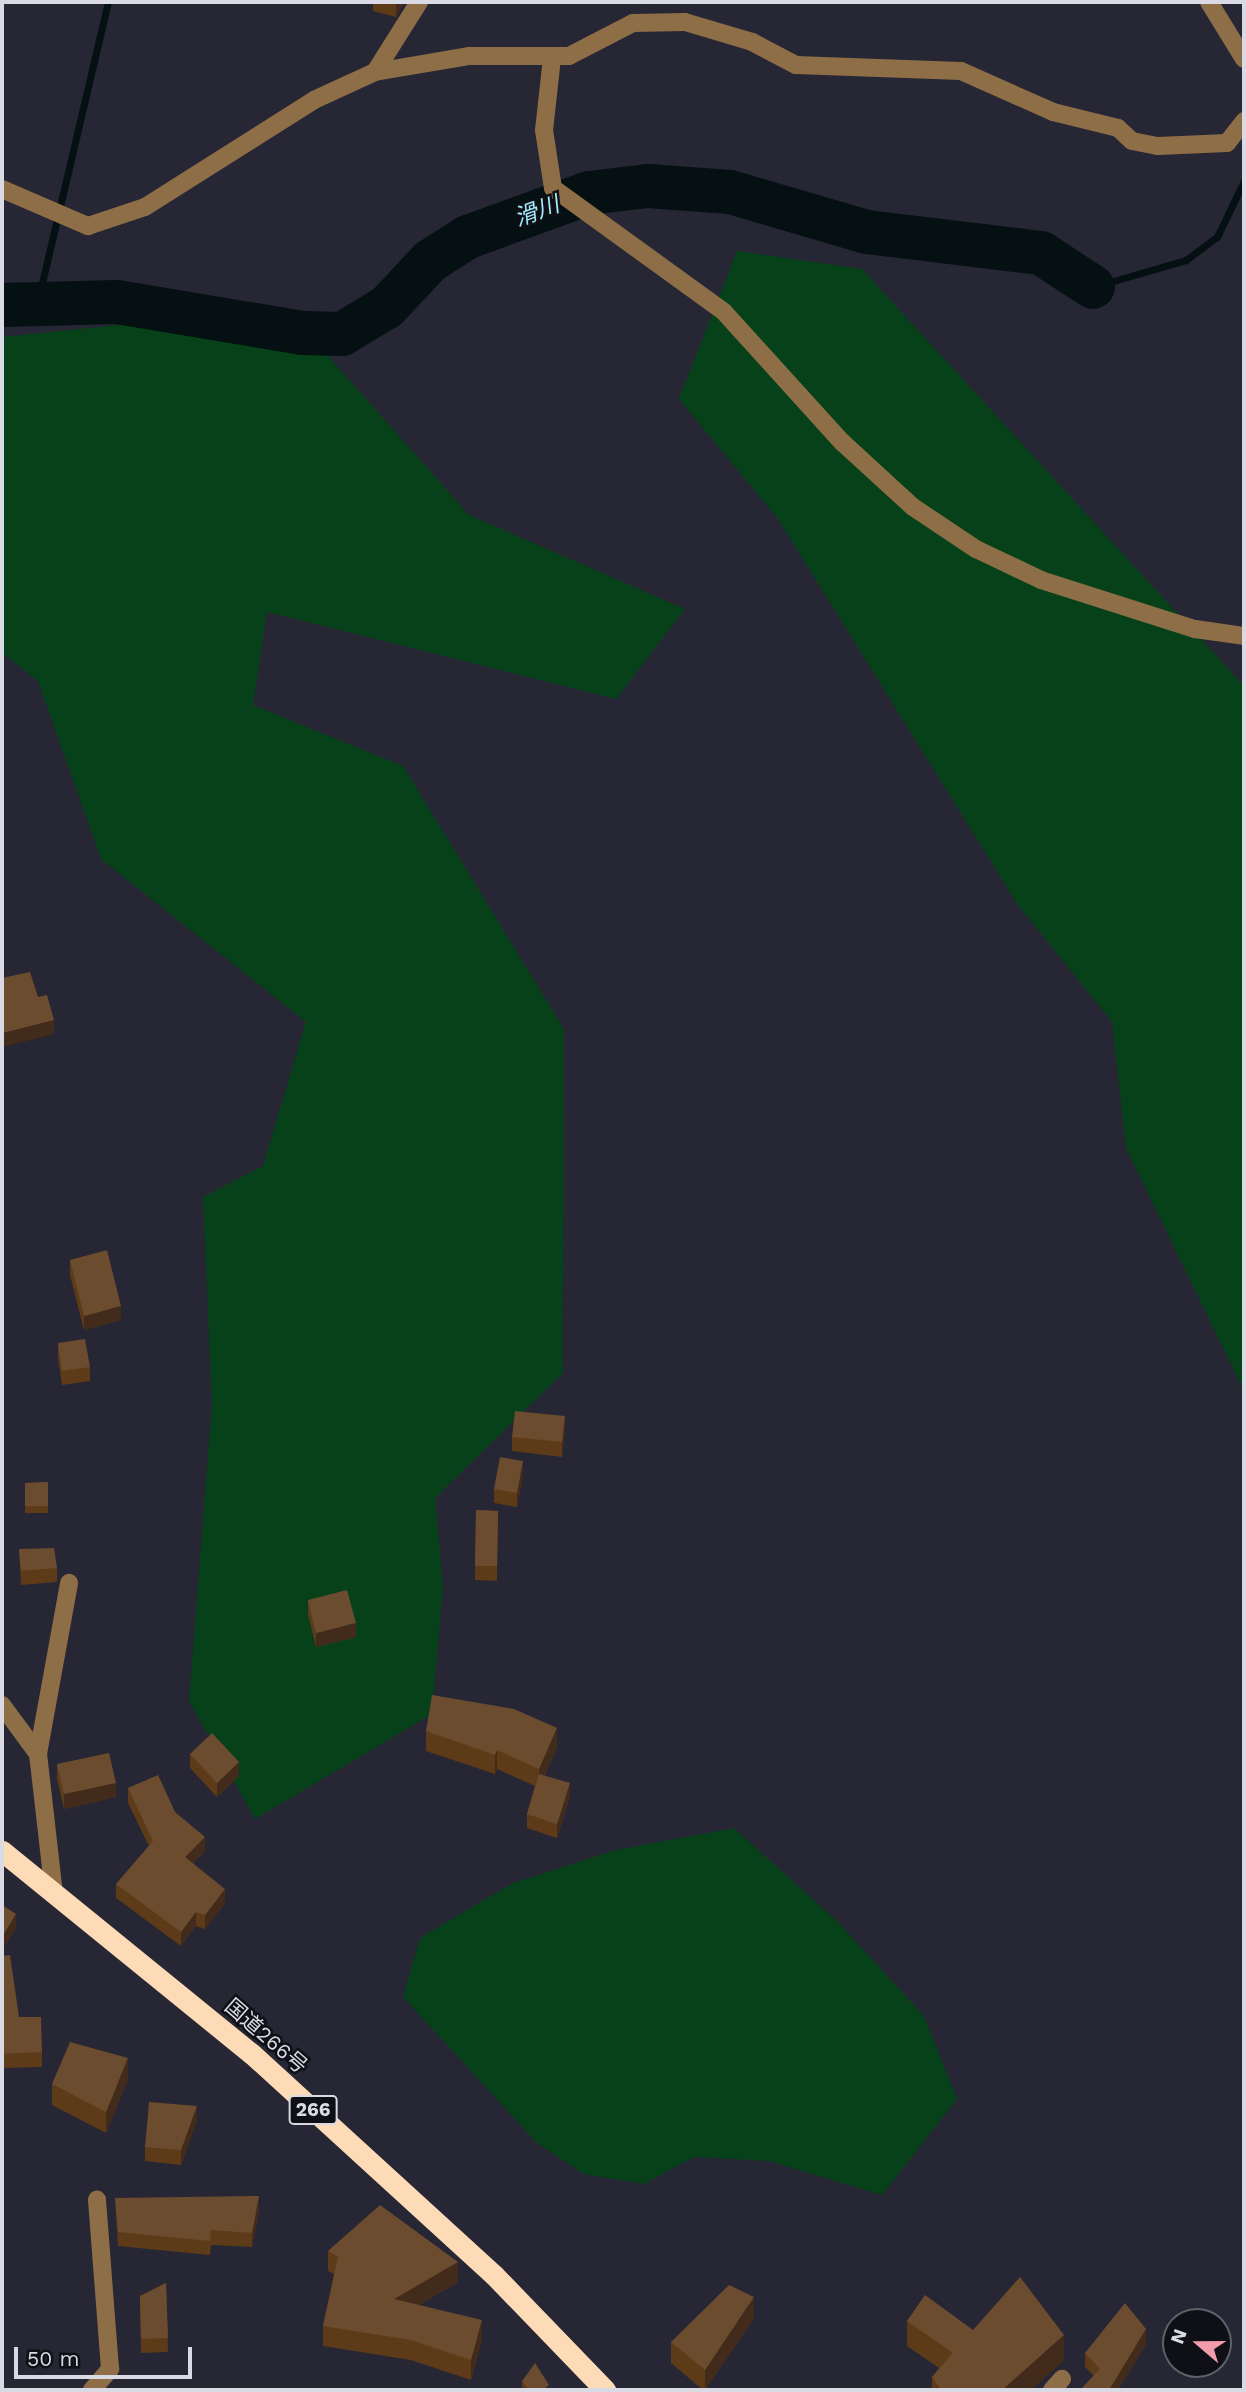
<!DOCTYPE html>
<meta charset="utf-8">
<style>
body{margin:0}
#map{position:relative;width:1246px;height:2392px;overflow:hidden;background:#262634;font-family:"Work Sans","Noto Sans JP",sans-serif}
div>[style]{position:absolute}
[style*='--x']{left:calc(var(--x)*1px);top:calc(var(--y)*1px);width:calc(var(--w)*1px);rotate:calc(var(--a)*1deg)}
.green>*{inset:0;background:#07411a}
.stream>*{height:7px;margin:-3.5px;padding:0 3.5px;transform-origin:3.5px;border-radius:3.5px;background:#051013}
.river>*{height:44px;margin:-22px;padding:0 22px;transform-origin:22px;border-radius:22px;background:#051013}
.minor>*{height:18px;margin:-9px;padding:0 9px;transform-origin:9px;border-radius:9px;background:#8e6e46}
.highway>*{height:21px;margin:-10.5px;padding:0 10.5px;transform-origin:10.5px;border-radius:10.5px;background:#fcdbb6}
.wall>*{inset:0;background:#5e3b18}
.shaded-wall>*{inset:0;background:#422b1a}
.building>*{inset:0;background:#6c4c2e}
span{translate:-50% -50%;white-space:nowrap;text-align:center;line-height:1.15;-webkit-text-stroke:5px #0f1016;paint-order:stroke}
.shield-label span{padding:2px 5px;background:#0f1016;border:2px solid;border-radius:5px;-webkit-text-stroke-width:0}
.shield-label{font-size:19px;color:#dadae4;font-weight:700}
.street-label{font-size:21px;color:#dadae4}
.water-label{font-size:23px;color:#a3e9fb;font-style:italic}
.frame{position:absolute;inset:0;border:4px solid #dadae4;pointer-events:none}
.north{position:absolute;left:1162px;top:2308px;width:70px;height:70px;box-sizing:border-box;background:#0f1016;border:2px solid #606168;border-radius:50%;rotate:290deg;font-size:19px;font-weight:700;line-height:28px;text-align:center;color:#dadae4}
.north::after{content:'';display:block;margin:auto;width:24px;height:32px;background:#f39aab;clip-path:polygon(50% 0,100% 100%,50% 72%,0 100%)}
.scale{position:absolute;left:14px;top:2347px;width:178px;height:32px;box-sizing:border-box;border:4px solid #dadae4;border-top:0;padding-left:9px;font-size:21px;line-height:24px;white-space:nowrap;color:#dadae4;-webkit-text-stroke:5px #0f1016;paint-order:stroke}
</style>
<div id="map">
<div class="green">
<div style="clip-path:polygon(737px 251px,862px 269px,1244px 686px,1244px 1391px,1126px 1148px,1112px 1022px,1018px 905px,778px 519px,679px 399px)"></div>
<div style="clip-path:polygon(148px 322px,328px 356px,469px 515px,685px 609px,616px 699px,267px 612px,253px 705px,403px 766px,564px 1029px,563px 1373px,435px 1498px,443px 1587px,432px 1714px,255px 1819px,189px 1701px,212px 1404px,203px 1197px,263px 1166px,306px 1022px,101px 859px,38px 681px,2px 653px,2px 337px)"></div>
<div style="clip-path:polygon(734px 1828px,837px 1921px,924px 2016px,957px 2099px,882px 2195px,769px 2161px,694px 2157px,644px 2184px,584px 2174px,537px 2143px,403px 1997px,420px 1938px,513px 1883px,616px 1850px)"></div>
</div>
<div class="stream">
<div style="--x:1093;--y:287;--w:97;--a:-16.2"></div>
<div style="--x:1186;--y:260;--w:39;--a:-37"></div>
<div style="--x:1217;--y:237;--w:62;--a:-64.3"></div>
<div style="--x:38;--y:300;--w:306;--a:-76.8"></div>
</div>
<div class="river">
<div style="--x:2;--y:305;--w:115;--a:-1.5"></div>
<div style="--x:117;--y:302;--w:188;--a:9.5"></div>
<div style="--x:302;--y:333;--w:40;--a:1.4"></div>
<div style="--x:342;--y:334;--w:52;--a:-31"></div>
<div style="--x:387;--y:307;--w:63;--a:-46.9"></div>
<div style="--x:430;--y:261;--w:45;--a:-32.3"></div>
<div style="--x:468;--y:237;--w:129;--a:-20"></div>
<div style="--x:589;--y:193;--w:59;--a:-6.8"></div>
<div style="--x:648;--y:186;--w:82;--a:4.2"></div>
<div style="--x:730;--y:192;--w:143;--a:16.3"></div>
<div style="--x:867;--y:232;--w:175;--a:6.9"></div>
<div style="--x:1041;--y:253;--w:62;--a:33.2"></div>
</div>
<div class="minor">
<div style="--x:1209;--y:2;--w:67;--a:58.4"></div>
<div style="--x:552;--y:58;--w:72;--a:96.3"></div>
<div style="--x:544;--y:130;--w:59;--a:81.2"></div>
<div style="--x:553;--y:188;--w:211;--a:35.9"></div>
<div style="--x:724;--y:312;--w:176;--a:47.8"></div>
<div style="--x:842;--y:442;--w:96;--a:42.5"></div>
<div style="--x:913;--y:507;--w:76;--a:33.7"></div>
<div style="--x:976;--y:549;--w:72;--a:25.5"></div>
<div style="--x:1041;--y:580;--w:162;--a:17.7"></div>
<div style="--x:1195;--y:629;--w:49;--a:8.1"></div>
<div style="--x:375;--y:72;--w:83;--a:-57.8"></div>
<div style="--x:2;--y:189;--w:94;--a:23.3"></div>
<div style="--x:88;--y:226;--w:60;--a:-18.4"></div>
<div style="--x:145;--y:207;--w:200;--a:-32.3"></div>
<div style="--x:314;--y:100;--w:67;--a:-24.7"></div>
<div style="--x:375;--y:72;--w:96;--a:-9.6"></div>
<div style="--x:470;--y:56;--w:99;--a:0"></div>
<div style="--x:569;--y:56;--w:72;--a:-27.3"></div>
<div style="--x:633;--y:23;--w:52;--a:-1.1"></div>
<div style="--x:685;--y:22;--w:70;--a:16.6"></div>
<div style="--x:752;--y:42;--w:50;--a:27.6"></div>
<div style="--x:796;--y:65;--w:165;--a:2.1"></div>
<div style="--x:961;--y:71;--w:101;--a:24"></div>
<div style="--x:1053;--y:112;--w:67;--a:13.8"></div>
<div style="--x:1118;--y:128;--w:19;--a:43"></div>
<div style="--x:1132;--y:141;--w:26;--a:11"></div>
<div style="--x:1158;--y:146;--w:69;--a:-2.5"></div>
<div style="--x:1227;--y:143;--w:28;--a:-52"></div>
<div style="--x:2;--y:1705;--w:61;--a:53.7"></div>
<div style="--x:54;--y:1894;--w:141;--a:-96.5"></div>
<div style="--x:38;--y:1754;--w:174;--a:-79.7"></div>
<div style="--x:92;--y:2390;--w:28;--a:-49"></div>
<div style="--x:110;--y:2369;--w:170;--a:-94.4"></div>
<div style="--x:1052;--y:2390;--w:15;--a:-48"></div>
</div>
<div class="highway">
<div style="--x:2;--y:1851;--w:322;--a:39.1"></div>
<div style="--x:252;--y:2054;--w:328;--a:42.4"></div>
<div style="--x:494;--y:2275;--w:160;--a:46"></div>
</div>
<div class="wall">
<div style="clip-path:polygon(373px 2px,404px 2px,396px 17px,373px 11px)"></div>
<div style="clip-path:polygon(70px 1260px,121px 1320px,84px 1330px,70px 1275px)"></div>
<div style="clip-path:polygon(58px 1343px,90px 1367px,90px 1381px,62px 1385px,58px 1358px)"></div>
<div style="clip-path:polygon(565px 1430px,562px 1457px,512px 1451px,512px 1437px)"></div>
<div style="clip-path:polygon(523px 1475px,517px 1507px,494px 1503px,494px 1489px)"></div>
<div style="clip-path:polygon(48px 1482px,48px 1513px,25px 1513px,25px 1483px)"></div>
<div style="clip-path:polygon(476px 1510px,498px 1511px,497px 1581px,475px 1580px)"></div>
<div style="clip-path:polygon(19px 1549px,57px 1568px,57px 1582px,21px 1585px)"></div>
<div style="clip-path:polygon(308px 1600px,356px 1637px,316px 1647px,308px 1614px)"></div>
<div style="clip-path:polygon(426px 1731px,557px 1747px,545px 1775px,570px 1797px,557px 1838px,527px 1828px,527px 1814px,535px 1786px,497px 1769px,495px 1774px,426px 1751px)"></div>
<div style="clip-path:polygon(190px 1754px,239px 1776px,217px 1797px,190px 1768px)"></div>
<div style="clip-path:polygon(57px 1764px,116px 1797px,64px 1809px,57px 1779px)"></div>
<div style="clip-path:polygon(128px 1788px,175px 1812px,205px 1851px,193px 1863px,225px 1903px,205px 1929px,196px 1926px,181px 1946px,116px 1898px,116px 1884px,149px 1846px,128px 1803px)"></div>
<div style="clip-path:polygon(2px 1956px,19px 2017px,42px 2052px,42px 2067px,2px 2068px)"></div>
<div style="clip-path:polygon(128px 2079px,106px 2133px,52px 2105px,52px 2084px)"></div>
<div style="clip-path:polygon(197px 2120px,181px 2165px,145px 2161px,145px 2147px)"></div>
<div style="clip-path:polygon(115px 2198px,259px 2210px,252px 2247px,211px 2245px,210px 2255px,118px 2246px)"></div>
<div style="clip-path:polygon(328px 2251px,458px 2282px,419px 2305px,482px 2340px,471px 2380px,411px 2360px,323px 2346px,323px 2326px,334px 2274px,328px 2271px)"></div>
<div style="clip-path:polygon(166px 2283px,168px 2352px,141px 2353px,140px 2296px)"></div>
<div style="clip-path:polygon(754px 2318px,705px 2390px,703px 2390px,671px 2363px,671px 2342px)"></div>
<div style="clip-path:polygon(907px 2321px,973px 2330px,1064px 2360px,1031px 2390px,932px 2390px,932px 2377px,939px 2368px,907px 2346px)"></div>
<div style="clip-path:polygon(1146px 2344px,1118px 2390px,1080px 2390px,1094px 2376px,1085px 2367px,1085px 2353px)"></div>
<div style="clip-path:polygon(522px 2381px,549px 2390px,524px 2390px,522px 2388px)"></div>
</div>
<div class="shaded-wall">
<div style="clip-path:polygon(397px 2px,404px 2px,396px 17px,396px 3px)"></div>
<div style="clip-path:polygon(54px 1020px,54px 1034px,3px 1047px,3px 1033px)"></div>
<div style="clip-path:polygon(121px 1306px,121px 1320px,84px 1330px,84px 1316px)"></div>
<div style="clip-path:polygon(565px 1416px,565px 1430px,562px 1457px,562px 1442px)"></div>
<div style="clip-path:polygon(523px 1461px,523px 1475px,517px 1507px,517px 1493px)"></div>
<div style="clip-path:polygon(356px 1623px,356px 1637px,316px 1647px,316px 1633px)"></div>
<div style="clip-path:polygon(557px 1728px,557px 1747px,539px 1788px,539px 1769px)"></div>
<div style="clip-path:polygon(497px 1750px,497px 1769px,495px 1774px,495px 1755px)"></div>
<div style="clip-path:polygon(239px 1762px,239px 1776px,217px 1797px,217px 1783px)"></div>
<div style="clip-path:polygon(116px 1783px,116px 1797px,64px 1809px,64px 1794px)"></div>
<div style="clip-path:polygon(570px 1783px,570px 1797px,557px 1838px,557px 1824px)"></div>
<div style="clip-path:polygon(205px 1837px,205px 1851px,185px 1871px,185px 1857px)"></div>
<div style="clip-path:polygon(225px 1889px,225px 1903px,205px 1929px,205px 1915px)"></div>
<div style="clip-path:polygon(196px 1912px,196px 1926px,181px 1946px,181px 1932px)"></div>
<div style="clip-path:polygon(16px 1914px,16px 1928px,2px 1951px,2px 1937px)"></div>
<div style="clip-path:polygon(128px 2058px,128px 2079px,106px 2133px,106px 2112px)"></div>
<div style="clip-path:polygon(197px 2106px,197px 2120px,181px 2165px,181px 2150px)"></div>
<div style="clip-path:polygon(259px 2196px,259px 2210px,252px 2247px,252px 2233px)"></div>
<div style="clip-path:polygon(458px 2262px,458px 2282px,394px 2319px,394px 2299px)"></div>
<div style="clip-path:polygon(754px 2297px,754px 2318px,705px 2390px,705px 2370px)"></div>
<div style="clip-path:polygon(482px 2320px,482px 2340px,471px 2380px,471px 2360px)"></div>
<div style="clip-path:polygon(1146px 2329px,1146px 2344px,1118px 2390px,1109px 2390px)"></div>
<div style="clip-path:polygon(1064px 2335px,1064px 2360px,1031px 2390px,1002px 2390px)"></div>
</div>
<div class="building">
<div style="clip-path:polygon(30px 972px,38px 997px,47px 995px,54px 1020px,3px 1033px,2px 1013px,2px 978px)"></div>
<div style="clip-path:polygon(107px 1250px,121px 1306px,84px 1316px,70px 1260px)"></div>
<div style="clip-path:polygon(85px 1339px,90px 1367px,62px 1371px,58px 1343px)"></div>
<div style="clip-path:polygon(515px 1411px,565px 1416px,562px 1442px,512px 1437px)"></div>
<div style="clip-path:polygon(500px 1457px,523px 1461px,517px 1493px,494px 1489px)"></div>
<div style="clip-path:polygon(48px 1482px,48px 1506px,25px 1506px,25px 1483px)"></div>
<div style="clip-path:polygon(476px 1510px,498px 1511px,497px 1566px,475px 1566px)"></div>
<div style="clip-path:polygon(54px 1548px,57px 1568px,21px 1571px,19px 1549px)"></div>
<div style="clip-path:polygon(347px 1590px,356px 1623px,316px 1633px,308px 1600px)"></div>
<div style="clip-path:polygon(432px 1695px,514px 1709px,557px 1728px,539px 1769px,497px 1750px,495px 1755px,426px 1731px)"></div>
<div style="clip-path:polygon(212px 1733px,239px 1762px,217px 1783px,190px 1754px)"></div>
<div style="clip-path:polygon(109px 1753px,116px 1783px,64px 1794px,57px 1764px)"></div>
<div style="clip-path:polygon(539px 1774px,570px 1783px,557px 1824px,527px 1814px)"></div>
<div style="clip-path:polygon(158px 1775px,175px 1812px,205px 1837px,185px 1857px,225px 1889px,205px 1915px,196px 1912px,181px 1932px,116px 1884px,153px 1841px,128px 1788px)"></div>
<div style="clip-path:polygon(2px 1905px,16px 1914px,2px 1937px)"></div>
<div style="clip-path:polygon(10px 1955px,19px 2017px,41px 2017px,42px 2052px,2px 2054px,2px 1956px)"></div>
<div style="clip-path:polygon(70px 2042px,128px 2058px,106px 2112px,52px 2084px)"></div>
<div style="clip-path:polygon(149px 2102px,197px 2106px,181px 2150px,145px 2147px)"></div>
<div style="clip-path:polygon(259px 2196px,252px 2233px,211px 2230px,210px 2241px,118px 2232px,115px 2198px)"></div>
<div style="clip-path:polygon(380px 2205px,458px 2262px,394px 2299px,482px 2320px,471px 2360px,411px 2340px,323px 2326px,338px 2257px,328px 2251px)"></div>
<div style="clip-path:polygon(1020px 2277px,1064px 2335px,1002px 2390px,941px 2390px,932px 2377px,953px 2353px,907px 2321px,925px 2295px,973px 2330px)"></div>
<div style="clip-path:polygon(166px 2283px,168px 2338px,141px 2339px,140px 2296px)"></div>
<div style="clip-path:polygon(729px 2285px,754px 2297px,705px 2370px,671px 2342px)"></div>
<div style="clip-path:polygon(1125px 2303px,1146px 2329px,1109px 2390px,1080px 2390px,1100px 2369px,1085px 2353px)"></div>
<div style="clip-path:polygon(535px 2363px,549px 2385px,543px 2390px,529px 2390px,522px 2381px)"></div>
</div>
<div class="shield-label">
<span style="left:313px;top:2110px">266</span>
</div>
<div class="street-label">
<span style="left:266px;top:2036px;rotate:41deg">国道266号</span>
</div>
<div class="water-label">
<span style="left:537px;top:212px;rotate:-20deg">滑川</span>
</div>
<div class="frame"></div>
<div class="north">N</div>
<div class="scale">50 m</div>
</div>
